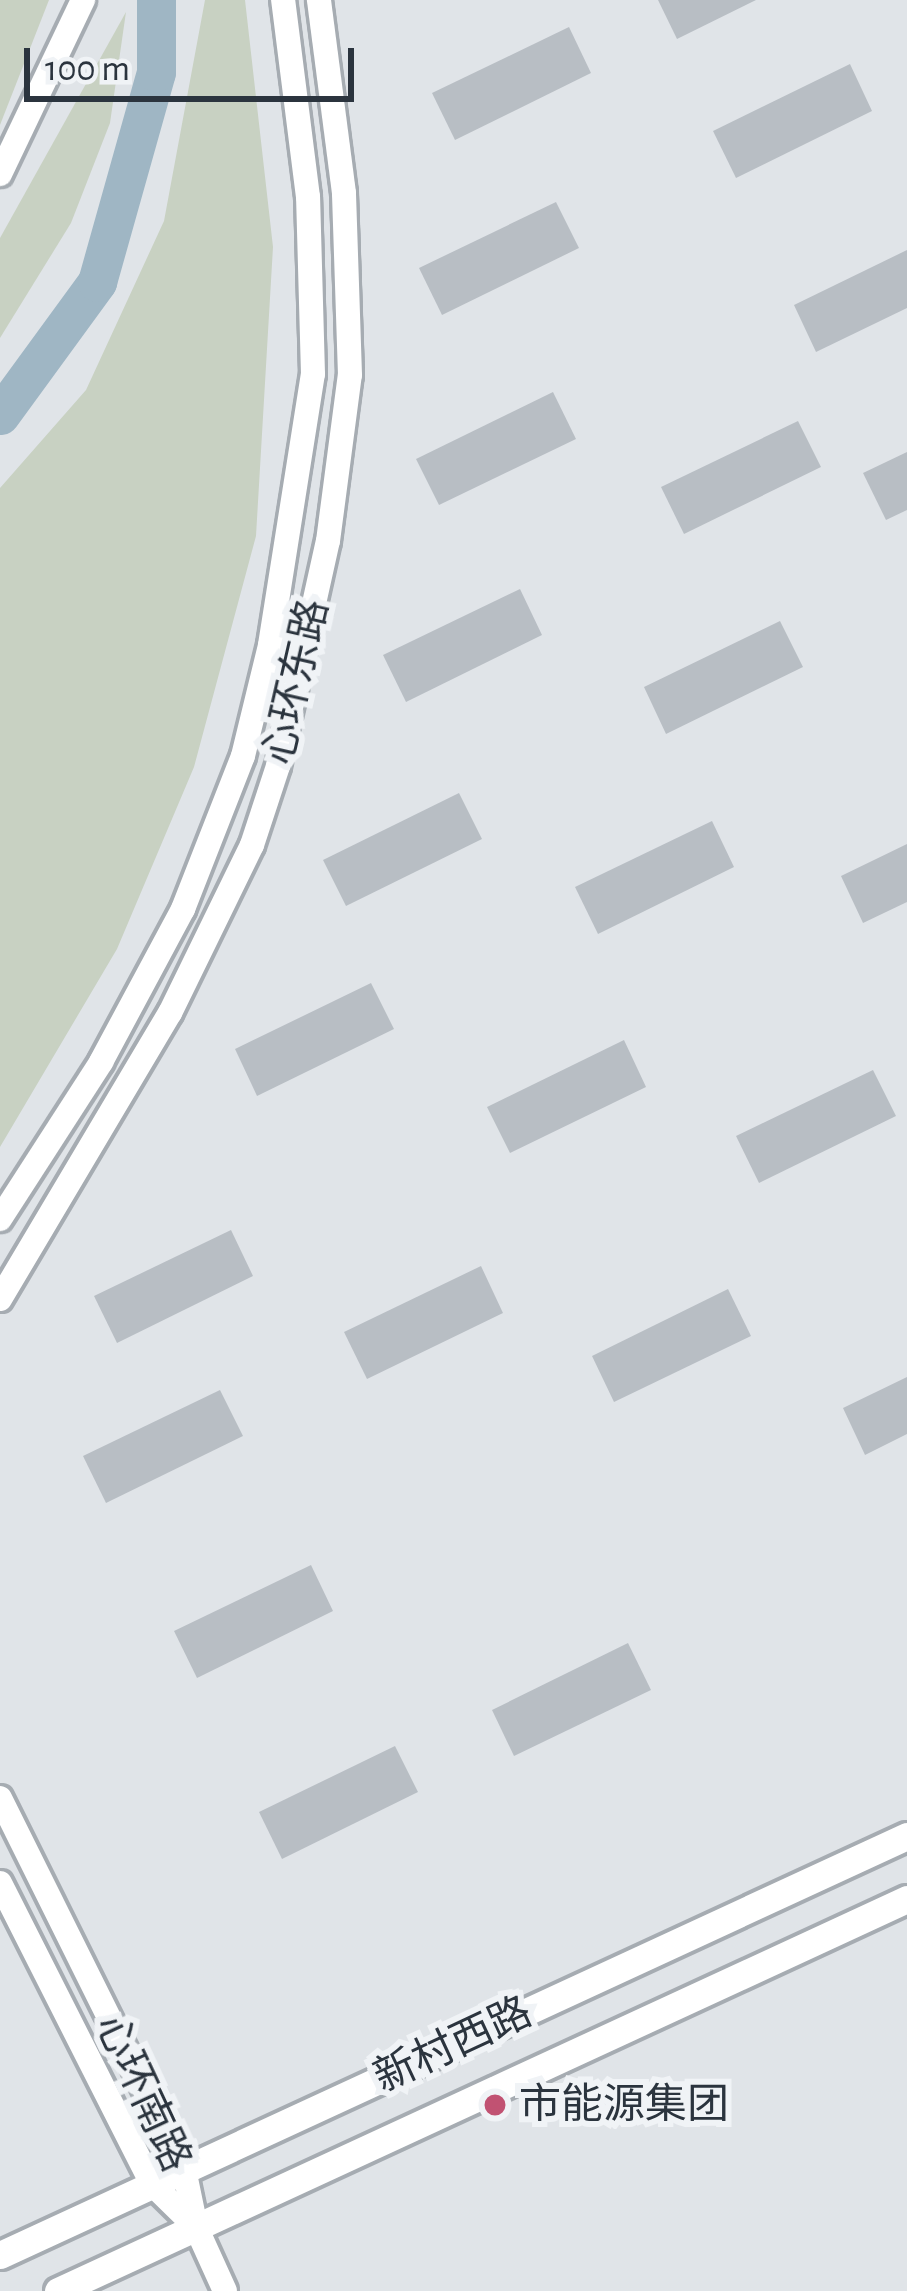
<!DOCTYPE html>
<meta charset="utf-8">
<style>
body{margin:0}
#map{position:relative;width:907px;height:2291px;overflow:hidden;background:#e0e4e8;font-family:"Alegreya Sans","Noto Sans SC",sans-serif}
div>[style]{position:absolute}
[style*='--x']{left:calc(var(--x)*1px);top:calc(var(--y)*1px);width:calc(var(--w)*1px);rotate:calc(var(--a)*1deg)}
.green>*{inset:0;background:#c8d1c2}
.river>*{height:39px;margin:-19.5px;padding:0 19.5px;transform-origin:19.5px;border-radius:19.5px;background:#9fb6c4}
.building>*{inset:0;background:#b8bec4}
.roads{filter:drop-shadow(3px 0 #a6acb2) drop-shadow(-3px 0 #a6acb2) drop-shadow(0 3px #a6acb2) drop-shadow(0 -3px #a6acb2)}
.secondary>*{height:24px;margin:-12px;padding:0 12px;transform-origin:12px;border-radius:12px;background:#fff}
.primary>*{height:27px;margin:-13.5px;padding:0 13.5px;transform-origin:13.5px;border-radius:13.5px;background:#fff}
.dots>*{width:33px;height:33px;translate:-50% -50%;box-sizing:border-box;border:6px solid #f0f3f6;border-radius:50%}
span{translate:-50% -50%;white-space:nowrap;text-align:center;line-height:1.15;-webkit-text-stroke:12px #f0f3f6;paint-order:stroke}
.street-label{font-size:42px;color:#2b343e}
.poi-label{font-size:42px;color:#2b343e}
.left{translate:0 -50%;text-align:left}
.scale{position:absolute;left:24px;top:48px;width:330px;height:54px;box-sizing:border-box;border:6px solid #2b343e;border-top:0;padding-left:15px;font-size:36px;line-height:42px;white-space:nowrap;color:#2b343e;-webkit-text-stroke:9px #f0f3f6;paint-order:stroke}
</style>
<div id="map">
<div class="green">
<div style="clip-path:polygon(0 0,49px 0,0 125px)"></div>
<div style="clip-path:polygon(205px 0,245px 0,273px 247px,256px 536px,194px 767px,117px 949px,0 1147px,0 488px,86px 390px,164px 221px)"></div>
<div style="clip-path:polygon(126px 12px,110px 123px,71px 223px,0 338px,0 238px)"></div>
</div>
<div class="river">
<div style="--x:0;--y:415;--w:165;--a:-53.9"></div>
<div style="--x:97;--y:282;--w:218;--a:-74.3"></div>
<div style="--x:156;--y:72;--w:72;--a:-90"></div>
</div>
<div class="building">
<div style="clip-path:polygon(658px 0,756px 0,677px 39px)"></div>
<div style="clip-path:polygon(569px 27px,591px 73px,455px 140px,432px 93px)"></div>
<div style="clip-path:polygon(850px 64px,872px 111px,736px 178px,713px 131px)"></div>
<div style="clip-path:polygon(556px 202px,579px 248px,442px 315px,419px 268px)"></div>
<div style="clip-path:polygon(907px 250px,907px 308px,816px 352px,794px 305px)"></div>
<div style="clip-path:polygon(553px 392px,576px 439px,439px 505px,416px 459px)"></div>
<div style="clip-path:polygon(798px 421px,821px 467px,684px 534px,661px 487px)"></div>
<div style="clip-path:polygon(907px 452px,907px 510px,886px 520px,863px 473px)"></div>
<div style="clip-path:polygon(520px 589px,542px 635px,406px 702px,383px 655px)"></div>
<div style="clip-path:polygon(780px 621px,803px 667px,666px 734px,644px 687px)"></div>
<div style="clip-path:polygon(459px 793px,482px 839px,346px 906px,323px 860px)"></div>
<div style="clip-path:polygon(712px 821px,734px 867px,598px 934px,575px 887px)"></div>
<div style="clip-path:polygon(907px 844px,907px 902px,863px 923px,841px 876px)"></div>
<div style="clip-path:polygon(371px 983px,394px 1029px,257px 1096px,235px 1049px)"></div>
<div style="clip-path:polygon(624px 1040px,646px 1087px,510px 1153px,487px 1107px)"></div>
<div style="clip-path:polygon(873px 1070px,896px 1116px,759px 1183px,736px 1136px)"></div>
<div style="clip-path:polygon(231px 1230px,253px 1276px,117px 1343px,94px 1296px)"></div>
<div style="clip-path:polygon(481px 1266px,503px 1313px,367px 1379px,344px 1332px)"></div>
<div style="clip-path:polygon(728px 1289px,751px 1336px,614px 1402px,592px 1356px)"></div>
<div style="clip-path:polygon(907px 1377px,907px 1434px,865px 1455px,843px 1408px)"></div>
<div style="clip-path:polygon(220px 1390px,243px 1436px,106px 1503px,83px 1456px)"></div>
<div style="clip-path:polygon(311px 1565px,333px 1611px,197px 1678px,174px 1631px)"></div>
<div style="clip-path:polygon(628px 1643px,651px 1690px,514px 1756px,492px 1710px)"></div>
<div style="clip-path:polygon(395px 1746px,418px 1792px,282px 1859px,259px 1812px)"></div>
</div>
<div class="roads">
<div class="secondary">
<div style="--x:0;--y:174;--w:193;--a:-64.5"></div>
<div style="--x:0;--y:1219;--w:187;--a:-57.2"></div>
<div style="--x:101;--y:1062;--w:174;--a:-61.8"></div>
<div style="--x:183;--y:909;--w:164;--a:-68.6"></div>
<div style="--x:243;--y:756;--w:114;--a:-76.3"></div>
<div style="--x:270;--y:645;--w:274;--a:-81"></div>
<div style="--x:313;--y:374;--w:177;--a:-91.6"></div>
<div style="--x:308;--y:197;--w:199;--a:-97.2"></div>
<div style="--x:0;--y:1299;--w:333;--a:-59.3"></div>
<div style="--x:170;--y:1013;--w:187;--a:-64"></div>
<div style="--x:252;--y:845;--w:83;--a:-71.8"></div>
<div style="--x:278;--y:766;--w:230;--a:-77.5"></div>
<div style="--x:328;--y:541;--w:167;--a:-82.5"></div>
<div style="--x:350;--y:375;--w:182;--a:-91.9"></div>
<div style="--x:344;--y:193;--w:195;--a:-97.4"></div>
<div style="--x:0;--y:1798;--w:414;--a:63.6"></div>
<div style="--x:184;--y:2169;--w:59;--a:78.3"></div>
<div style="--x:196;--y:2227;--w:70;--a:65.6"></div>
<div style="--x:0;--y:1883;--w:337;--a:63.2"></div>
<div style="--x:152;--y:2184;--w:62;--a:44.3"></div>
</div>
<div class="primary">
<div style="--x:0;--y:2255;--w:999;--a:-24.8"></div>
<div style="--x:58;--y:2291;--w:935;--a:-24.78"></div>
</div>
</div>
<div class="dots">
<div style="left:495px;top:2105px;background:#c15272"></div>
</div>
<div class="street-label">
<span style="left:296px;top:682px;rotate:-77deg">心环东路</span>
<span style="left:453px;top:2045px;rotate:-25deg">新村西路</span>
<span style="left:143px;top:2093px;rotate:65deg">心环南路</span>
</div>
<div class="poi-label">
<span class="left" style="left:519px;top:2105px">市能源集团</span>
</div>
<div class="scale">100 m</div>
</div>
